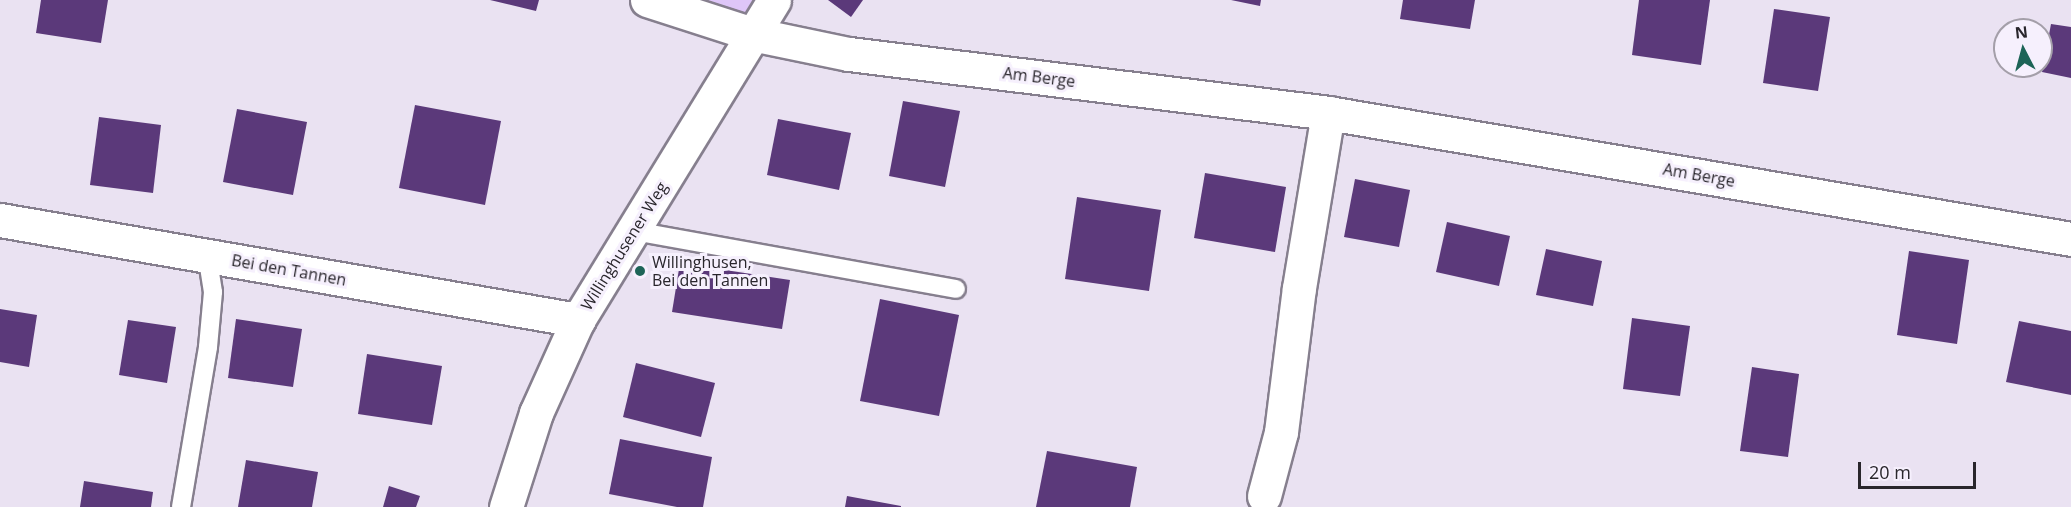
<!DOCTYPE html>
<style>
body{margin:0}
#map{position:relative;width:2071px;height:507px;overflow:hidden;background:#eae2f2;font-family:"Open Sans",sans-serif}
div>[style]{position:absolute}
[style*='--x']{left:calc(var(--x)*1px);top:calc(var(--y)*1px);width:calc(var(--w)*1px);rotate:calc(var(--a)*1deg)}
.green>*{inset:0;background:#dec6f8}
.building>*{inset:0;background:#5b397a}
.roads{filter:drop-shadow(2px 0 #867f8e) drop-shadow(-2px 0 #867f8e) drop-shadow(0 2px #867f8e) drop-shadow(0 -2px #867f8e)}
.service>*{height:18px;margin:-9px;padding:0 9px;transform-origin:9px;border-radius:9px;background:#fff}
.minor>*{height:33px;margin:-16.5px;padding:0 16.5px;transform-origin:16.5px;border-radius:16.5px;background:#fff}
.tertiary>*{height:33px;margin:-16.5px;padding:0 16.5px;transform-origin:16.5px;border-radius:16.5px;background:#fff}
.dots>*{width:16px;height:16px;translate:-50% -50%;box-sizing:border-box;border:3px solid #f6f0fd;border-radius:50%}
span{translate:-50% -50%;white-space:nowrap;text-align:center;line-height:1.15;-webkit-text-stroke:6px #f6f0fd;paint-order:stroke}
.street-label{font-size:16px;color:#29262c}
.poi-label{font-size:16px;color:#29262c}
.left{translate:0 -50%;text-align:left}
.north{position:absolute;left:1993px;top:18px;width:60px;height:60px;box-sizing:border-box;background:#f6f0fd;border:2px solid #a49fa9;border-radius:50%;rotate:354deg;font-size:16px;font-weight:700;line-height:24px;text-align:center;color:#29262c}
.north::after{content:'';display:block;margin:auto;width:21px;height:27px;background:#1d6457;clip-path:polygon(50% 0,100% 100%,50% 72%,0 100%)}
.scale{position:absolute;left:1858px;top:462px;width:118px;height:27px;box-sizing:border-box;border:3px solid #29262c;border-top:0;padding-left:8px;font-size:18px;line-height:21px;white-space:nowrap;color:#29262c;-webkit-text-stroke:4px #f6f0fd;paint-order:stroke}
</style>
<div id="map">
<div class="green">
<div style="clip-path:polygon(647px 0,756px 0,737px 28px)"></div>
</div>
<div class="building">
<div style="clip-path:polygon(41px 0,108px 0,101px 43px,36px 33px)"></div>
<div style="clip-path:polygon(490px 0,539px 0,536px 11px)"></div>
<div style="clip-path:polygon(828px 0,863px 0,851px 17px)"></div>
<div style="clip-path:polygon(1231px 0,1261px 0,1260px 6px)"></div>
<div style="clip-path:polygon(1403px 0,1475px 0,1470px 29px,1400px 19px)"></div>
<div style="clip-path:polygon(1639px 0,1710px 0,1701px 65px,1632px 55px)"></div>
<div style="clip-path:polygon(1774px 9px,1830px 17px,1818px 91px,1763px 83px)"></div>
<div style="clip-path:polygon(2051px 24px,2071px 27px,2071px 78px,2042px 72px)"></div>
<div style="clip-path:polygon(903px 101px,960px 111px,945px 187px,889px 176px)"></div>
<div style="clip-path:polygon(415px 105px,501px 121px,485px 205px,399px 188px)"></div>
<div style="clip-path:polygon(237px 109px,307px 122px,293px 195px,223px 182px)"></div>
<div style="clip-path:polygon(99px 117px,161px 125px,153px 193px,90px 185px)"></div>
<div style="clip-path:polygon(778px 119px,851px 133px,839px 190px,767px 175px)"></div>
<div style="clip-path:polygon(1205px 173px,1286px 187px,1275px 252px,1194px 238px)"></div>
<div style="clip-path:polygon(1355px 179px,1410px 190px,1399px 247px,1344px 237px)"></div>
<div style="clip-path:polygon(1077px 197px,1161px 210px,1149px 291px,1065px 279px)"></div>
<div style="clip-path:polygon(1447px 222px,1510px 236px,1499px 286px,1436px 272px)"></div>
<div style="clip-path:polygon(1546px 249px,1602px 261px,1593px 306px,1536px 295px)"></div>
<div style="clip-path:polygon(1909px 251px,1969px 260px,1957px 344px,1897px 335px)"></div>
<div style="clip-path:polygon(680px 263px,790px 280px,782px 329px,672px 312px)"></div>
<div style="clip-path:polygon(880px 299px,959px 315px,939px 416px,860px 401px)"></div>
<div style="clip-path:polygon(0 309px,37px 315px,29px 367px,0 362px)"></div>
<div style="clip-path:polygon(1632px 318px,1690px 326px,1680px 396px,1623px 389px)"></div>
<div style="clip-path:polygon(236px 319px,302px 329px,293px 387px,228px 378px)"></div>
<div style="clip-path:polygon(128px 320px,176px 327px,167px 383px,119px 375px)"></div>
<div style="clip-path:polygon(2019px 321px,2071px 331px,2071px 395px,2006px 382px)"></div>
<div style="clip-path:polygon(367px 354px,442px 366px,432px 425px,358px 414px)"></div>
<div style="clip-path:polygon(636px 363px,715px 383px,701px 437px,623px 417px)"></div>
<div style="clip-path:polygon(1752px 367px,1799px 374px,1788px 457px,1740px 451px)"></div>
<div style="clip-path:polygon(620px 439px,712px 457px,703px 507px,677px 507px,609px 494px)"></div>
<div style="clip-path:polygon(1047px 451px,1137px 467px,1130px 507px,1036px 507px)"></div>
<div style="clip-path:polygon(246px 460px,318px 472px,312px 507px,238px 507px)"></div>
<div style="clip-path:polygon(84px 481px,153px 492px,151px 507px,80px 507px)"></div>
<div style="clip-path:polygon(389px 486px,420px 496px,416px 507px,383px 507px)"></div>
<div style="clip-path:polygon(847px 496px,901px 506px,901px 507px,845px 507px)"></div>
</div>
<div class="roads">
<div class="service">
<div style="--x:634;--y:231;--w:327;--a:10.2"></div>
<div style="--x:181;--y:507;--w:162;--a:-80.4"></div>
<div style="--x:208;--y:347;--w:55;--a:-84.8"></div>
<div style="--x:213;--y:292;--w:36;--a:-99"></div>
</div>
<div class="minor">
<div style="--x:647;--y:0;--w:110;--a:17.9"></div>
<div style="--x:752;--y:34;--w:99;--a:11.7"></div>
<div style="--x:849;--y:54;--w:483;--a:7"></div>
<div style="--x:1328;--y:113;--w:754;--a:9.62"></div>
<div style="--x:0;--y:220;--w:587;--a:9.82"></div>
<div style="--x:1264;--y:496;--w:66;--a:-75.1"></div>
<div style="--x:1281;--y:432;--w:145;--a:-82.9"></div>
<div style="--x:1299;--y:288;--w:177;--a:-80.6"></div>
</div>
<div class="tertiary">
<div style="--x:506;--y:507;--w:99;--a:-72.3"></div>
<div style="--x:536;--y:413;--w:102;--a:-65.7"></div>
<div style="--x:578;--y:320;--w:375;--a:-58.5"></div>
</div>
</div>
<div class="dots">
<div style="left:640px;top:271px;background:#1d6457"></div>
</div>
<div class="street-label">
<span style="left:1039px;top:77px;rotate:7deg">Am Berge</span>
<span style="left:1699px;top:175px;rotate:10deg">Am Berge</span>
<span style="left:624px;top:246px;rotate:-58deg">Willinghusener Weg</span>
<span style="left:289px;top:270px;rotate:10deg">Bei den Tannen</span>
</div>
<div class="poi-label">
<span class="left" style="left:652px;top:271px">Willinghusen,<br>Bei den Tannen</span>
</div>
<div class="north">N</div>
<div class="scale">20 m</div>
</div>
